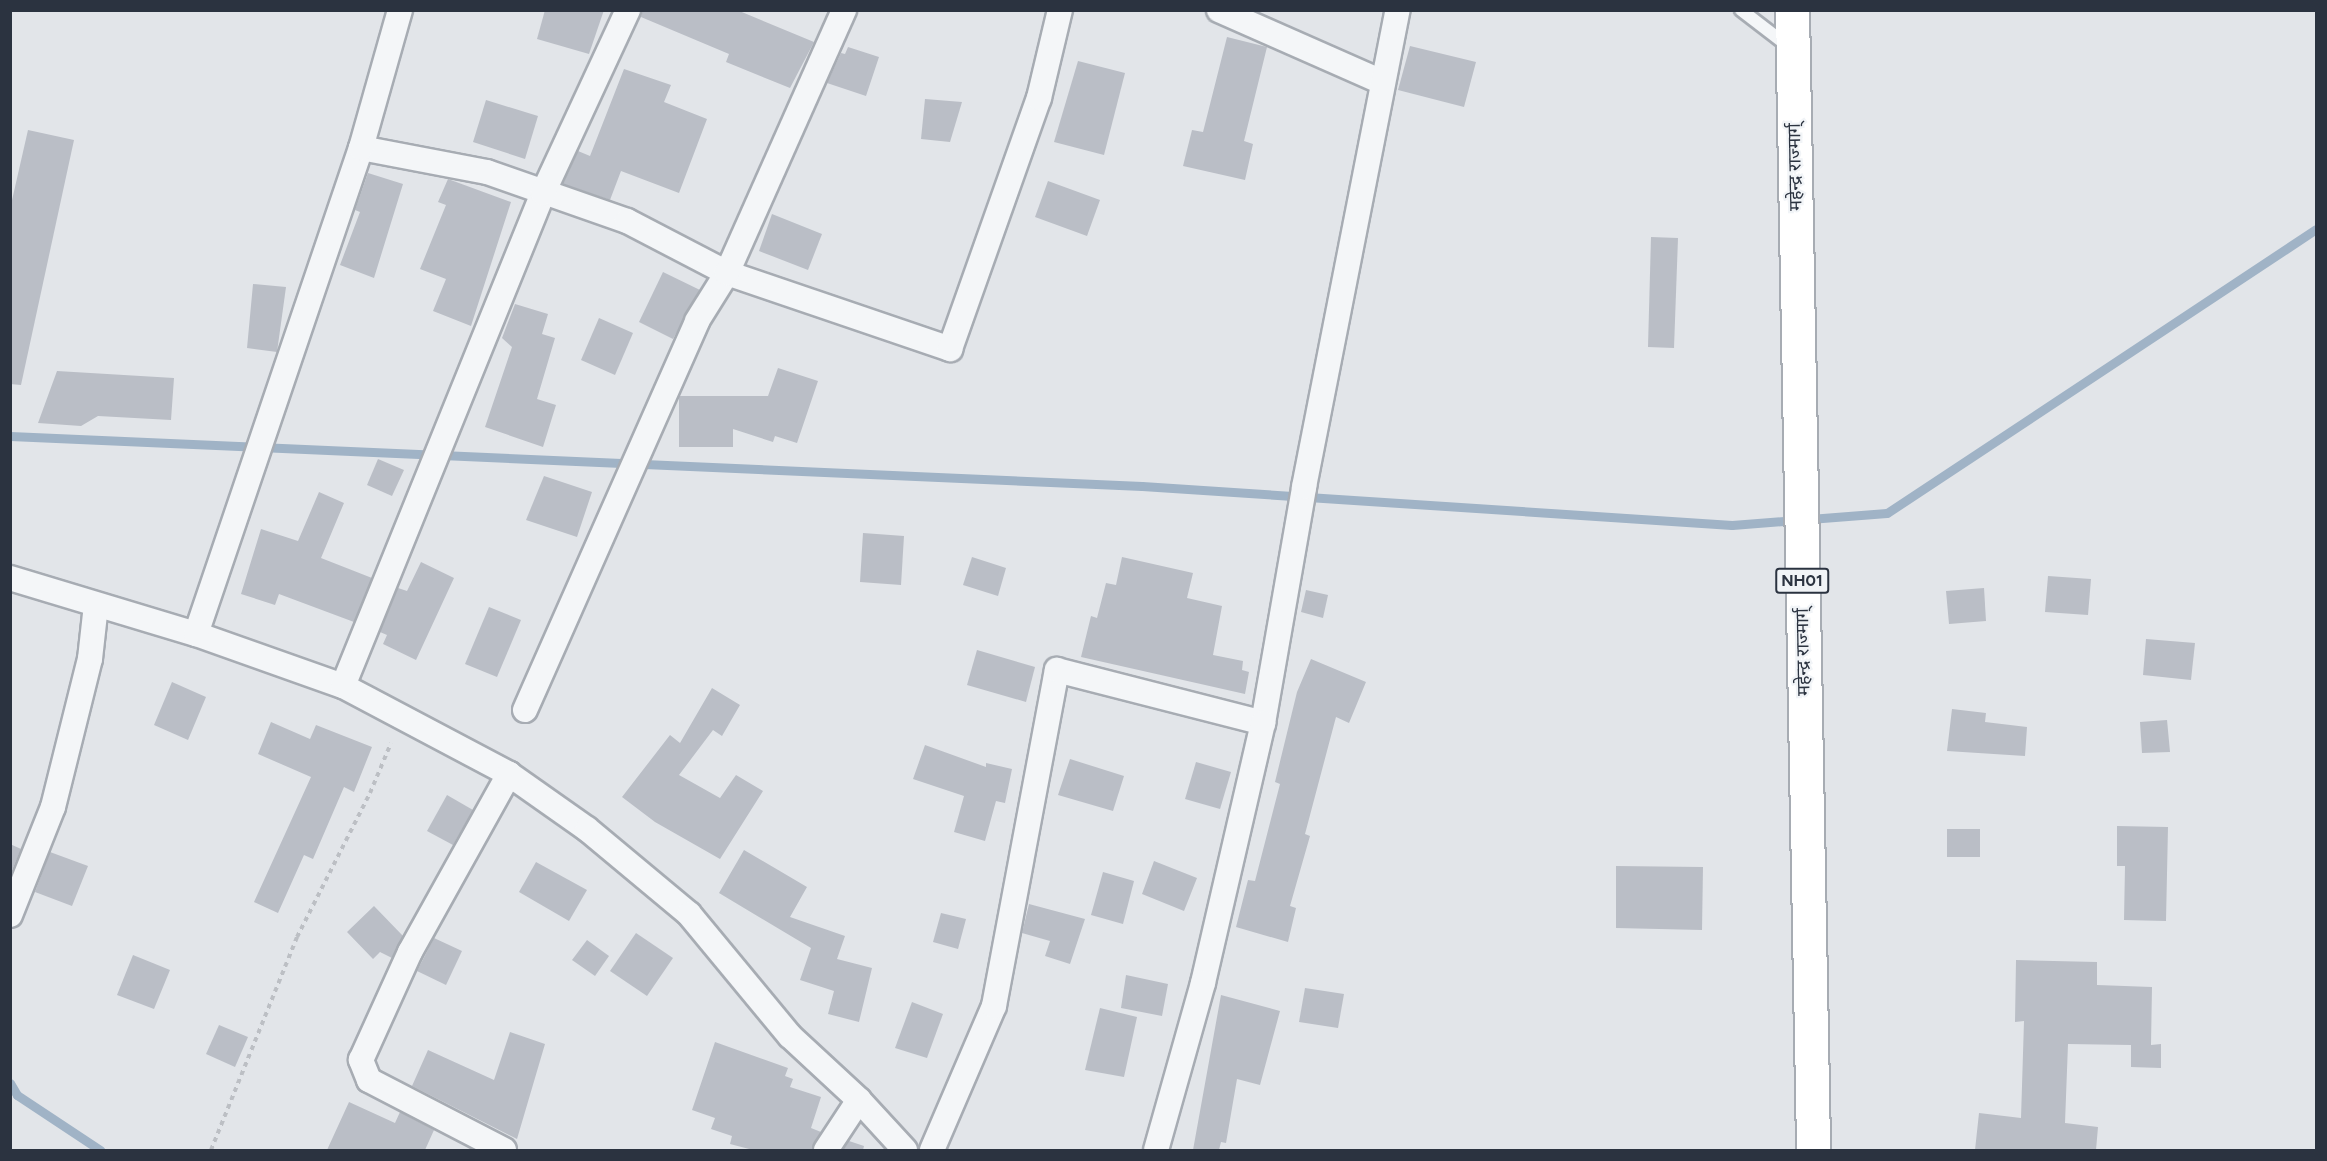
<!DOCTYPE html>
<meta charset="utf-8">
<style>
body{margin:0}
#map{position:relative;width:2327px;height:1161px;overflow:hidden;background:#e2e5e9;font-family:Figtree,"Noto Sans Devanagari",sans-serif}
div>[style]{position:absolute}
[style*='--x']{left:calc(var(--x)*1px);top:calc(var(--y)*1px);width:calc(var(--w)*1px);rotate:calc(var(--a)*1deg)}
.stream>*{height:9px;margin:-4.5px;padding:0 4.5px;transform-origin:4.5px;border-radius:4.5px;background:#a0b3c6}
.building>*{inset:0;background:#babec6}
.path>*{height:4px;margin-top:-2px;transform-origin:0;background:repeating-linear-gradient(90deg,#bcbfc4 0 4.5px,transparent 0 9px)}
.roads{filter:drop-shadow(2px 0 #a7acb3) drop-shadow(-2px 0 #a7acb3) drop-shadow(0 2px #a7acb3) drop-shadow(0 -2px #a7acb3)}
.service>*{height:12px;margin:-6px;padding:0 6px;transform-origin:6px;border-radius:6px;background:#f4f6f8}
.minor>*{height:24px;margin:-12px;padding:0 12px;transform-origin:12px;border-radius:12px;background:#f4f6f8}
.trunk>*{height:33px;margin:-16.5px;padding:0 16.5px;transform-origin:16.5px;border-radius:16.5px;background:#fff}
span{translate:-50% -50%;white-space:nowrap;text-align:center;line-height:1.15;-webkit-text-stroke:4.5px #f1f4f7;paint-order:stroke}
.shield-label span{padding:2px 4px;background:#f1f4f7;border:2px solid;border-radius:4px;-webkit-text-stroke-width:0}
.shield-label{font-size:16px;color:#2b3340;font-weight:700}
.street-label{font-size:18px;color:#2b3340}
.frame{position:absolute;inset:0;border:12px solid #2b3340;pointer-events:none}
</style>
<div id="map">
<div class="stream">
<div style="--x:10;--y:436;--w:1133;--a:2.53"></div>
<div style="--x:1142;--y:486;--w:591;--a:3.78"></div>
<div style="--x:1732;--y:525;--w:155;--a:-4.4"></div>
<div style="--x:1887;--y:513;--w:514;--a:-33.5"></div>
<div style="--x:10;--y:1083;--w:14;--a:60"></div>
<div style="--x:17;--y:1095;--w:100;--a:33.5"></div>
</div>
<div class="building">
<div style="clip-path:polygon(545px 10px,604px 10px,589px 54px,537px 39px)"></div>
<div style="clip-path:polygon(642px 10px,737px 10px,814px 42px,790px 88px,726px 62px,729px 54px,641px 17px)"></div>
<div style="clip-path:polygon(1227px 37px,1267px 47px,1244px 141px,1253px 144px,1245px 180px,1183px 166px,1192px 130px,1203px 132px)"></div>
<div style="clip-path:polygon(1410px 46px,1476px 62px,1464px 107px,1398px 90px)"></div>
<div style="clip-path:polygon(848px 47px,879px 57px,866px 96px,827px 83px,841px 53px,845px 54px)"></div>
<div style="clip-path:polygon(1078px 61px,1125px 73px,1104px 155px,1054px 142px)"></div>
<div style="clip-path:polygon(624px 69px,671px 85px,664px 102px,707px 119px,679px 193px,621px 171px,610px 200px,563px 184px,578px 151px,590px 156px)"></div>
<div style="clip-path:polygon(925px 99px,962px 102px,950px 142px,921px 139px)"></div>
<div style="clip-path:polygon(486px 100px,538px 116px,525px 159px,473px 142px)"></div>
<div style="clip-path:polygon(28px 130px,74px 140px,21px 385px,10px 384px,10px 209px)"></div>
<div style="clip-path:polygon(368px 173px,403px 184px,374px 278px,340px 265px,360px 212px,355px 210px)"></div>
<div style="clip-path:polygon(448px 179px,511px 202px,471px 326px,433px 311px,446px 279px,420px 269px,446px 205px,438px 202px)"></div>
<div style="clip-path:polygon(1048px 181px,1100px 200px,1087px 236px,1035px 217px)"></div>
<div style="clip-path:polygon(772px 214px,822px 234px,808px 270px,759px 251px)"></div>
<div style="clip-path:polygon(1651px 237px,1678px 238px,1674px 348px,1648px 347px)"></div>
<div style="clip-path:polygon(663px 272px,700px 290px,673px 339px,639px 322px)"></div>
<div style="clip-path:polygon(253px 284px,286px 287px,277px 352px,247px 348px)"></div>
<div style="clip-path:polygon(515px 304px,548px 314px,542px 334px,555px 338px,537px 399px,556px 405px,543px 447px,485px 427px,512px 347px,502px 338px)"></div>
<div style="clip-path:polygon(599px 318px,633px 333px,615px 375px,581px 360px)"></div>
<div style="clip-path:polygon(778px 368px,818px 381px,797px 443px,775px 436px,773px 442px,733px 429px,733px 447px,679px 447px,679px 396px,768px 396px)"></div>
<div style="clip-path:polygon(57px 371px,174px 378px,171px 420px,98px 416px,81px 426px,38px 423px)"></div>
<div style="clip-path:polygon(378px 459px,404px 470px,392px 496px,367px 485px)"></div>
<div style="clip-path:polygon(544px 476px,592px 492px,577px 537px,526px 520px)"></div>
<div style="clip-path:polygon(319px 492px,344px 503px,321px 558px,372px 578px,354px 622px,279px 594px,275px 605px,241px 594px,261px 529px,298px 541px)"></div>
<div style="clip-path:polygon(863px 533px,904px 536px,901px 585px,860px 582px)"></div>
<div style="clip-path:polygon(972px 557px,1006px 568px,998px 596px,963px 585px)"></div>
<div style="clip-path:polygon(1122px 557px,1193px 573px,1187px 598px,1222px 606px,1213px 655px,1243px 661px,1242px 670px,1249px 672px,1245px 694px,1081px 657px,1091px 616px,1097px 618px,1106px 583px,1116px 585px)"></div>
<div style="clip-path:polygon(421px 562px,454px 578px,416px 660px,383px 644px,387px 635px,380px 632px,398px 588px,407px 591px)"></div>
<div style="clip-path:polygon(2048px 576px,2091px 579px,2088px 615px,2045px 612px)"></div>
<div style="clip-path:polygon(1984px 588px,1986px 621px,1949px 624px,1946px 591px)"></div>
<div style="clip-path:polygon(1306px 590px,1328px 595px,1323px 618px,1301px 612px)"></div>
<div style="clip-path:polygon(489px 607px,521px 620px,497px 677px,465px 664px)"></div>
<div style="clip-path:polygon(2146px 639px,2195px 643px,2191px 680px,2143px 675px)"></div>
<div style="clip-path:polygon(977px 650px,1035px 667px,1026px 702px,967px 685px)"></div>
<div style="clip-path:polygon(1311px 659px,1366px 682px,1349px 723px,1336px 717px,1305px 834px,1310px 836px,1290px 906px,1296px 908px,1288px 942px,1236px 927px,1248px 880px,1255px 881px,1280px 784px,1275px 782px,1297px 692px)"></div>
<div style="clip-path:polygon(172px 682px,206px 697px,188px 740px,154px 725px)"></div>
<div style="clip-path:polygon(712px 688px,740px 705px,722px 736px,713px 730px,679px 775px,720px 798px,736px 775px,763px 791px,720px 859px,655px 822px,622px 797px,670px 735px,680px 743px)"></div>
<div style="clip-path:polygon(1952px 709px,1986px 713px,1985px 722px,2027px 727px,2025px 756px,1947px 751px)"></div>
<div style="clip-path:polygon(2167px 720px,2170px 752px,2142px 753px,2140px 722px)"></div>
<div style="clip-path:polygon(271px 722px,310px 739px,316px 725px,372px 747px,354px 792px,344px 787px,313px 859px,304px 855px,278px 913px,254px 902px,311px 777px,258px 754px)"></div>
<div style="clip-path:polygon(925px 745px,986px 767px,986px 763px,1012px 769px,1005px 803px,996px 801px,985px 841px,954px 832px,964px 796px,913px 779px)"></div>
<div style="clip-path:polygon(1070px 759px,1124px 776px,1113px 811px,1058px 795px)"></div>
<div style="clip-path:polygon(1196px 762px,1231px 772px,1220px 809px,1185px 799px)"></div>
<div style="clip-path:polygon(447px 795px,473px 810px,453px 845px,427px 831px)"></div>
<div style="clip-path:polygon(2117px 826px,2168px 827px,2166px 921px,2124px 920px,2125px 866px,2117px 866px)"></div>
<div style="clip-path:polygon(1947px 829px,1980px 829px,1980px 857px,1947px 857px)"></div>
<div style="clip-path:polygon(10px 844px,21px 849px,10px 875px)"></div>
<div style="clip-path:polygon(744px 850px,807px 887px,790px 917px,845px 936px,837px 959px,872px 968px,859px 1022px,828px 1014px,834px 991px,800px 980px,811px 948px,719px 893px)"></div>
<div style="clip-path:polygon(50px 852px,88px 866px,72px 906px,35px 892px)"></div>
<div style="clip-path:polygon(1154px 861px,1197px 878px,1184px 911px,1142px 894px)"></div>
<div style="clip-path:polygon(536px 862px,587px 890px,569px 921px,519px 892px)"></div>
<div style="clip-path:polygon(1616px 866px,1703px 867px,1702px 930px,1616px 928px)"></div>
<div style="clip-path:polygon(1103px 872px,1134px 881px,1123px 924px,1091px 915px)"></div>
<div style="clip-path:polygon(1029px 904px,1085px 919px,1070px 964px,1045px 956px,1050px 941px,1022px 933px)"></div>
<div style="clip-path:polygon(374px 906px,403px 936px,392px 958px,380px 952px,373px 959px,347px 932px)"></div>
<div style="clip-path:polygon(941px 913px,966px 919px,958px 949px,933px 942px)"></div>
<div style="clip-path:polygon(636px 933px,673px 958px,647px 996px,610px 971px)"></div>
<div style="clip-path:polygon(434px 938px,462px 951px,446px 985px,417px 971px)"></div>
<div style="clip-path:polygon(587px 940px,609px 956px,595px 976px,572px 960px)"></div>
<div style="clip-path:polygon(133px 955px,170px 970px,154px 1009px,117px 995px)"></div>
<div style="clip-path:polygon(2016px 960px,2097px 962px,2097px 985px,2152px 987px,2151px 1045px,2161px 1044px,2161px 1068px,2131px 1067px,2131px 1045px,2068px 1044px,2065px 1123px,2098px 1127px,2096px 1150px,1975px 1150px,1979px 1113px,2021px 1118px,2024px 1021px,2015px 1022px)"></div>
<div style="clip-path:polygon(1126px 975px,1168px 984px,1162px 1016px,1121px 1008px)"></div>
<div style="clip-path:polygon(1305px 988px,1344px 994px,1338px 1028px,1299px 1022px)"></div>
<div style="clip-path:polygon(1221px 995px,1280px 1011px,1260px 1085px,1237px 1079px,1226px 1143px,1221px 1142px,1219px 1150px,1193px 1150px)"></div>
<div style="clip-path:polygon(912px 1002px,943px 1014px,927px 1058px,895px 1048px)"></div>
<div style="clip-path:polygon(1100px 1008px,1137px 1017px,1124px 1077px,1085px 1070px)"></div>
<div style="clip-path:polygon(219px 1025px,248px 1037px,235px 1067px,206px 1054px)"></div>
<div style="clip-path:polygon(510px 1032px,545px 1044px,517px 1139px,412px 1086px,428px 1050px,494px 1080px)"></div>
<div style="clip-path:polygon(715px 1042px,788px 1068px,785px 1076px,793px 1079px,790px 1087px,821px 1097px,811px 1128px,821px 1132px,812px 1150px,753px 1150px,730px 1144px,732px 1136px,711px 1129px,715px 1118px,692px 1110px)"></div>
<div style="clip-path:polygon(349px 1102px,395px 1123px,400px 1112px,434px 1130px,425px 1150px,327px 1150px)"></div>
<div style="clip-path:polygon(849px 1141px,864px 1146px,863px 1150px,843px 1150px)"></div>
</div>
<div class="path">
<div style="--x:211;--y:1150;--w:230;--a:-68"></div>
<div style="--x:297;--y:937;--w:161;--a:-63.1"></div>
<div style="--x:370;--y:793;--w:54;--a:-67.2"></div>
</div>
<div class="roads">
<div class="service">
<div style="--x:1741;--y:10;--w:59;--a:37.5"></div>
</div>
<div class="minor">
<div style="--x:1219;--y:10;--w:178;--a:23.8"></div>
<div style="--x:361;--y:148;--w:128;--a:10.8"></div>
<div style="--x:487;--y:172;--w:148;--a:19.3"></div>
<div style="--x:627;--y:221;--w:113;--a:27.5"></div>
<div style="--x:727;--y:273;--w:236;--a:18.8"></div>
<div style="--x:950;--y:349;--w:266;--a:-70.5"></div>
<div style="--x:1039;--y:98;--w:90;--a:-76.6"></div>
<div style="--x:10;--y:578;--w:194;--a:16.8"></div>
<div style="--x:196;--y:634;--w:156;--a:19.5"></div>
<div style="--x:343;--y:686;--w:188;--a:27.9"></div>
<div style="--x:509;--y:774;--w:95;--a:35.2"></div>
<div style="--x:587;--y:829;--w:133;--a:39.8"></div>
<div style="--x:689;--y:914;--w:158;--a:50.4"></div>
<div style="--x:790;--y:1036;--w:94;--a:42.8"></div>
<div style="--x:859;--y:1100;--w:68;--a:47.4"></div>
<div style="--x:196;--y:634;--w:513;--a:-71.25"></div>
<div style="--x:361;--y:148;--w:143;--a:-74.2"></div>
<div style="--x:343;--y:686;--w:532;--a:-67.92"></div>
<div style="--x:543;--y:193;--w:202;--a:-65.1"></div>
<div style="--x:525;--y:710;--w:425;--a:-66.1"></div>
<div style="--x:697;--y:321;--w:57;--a:-58"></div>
<div style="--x:727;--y:273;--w:288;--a:-66"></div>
<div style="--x:1263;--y:723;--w:240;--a:-80.1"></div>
<div style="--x:1304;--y:487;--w:486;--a:-78.9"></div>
<div style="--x:10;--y:915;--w:116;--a:-68.3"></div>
<div style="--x:53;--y:807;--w:153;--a:-76"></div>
<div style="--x:90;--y:659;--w:54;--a:-83.7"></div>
<div style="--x:504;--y:1150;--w:152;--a:-152.6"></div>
<div style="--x:369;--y:1080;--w:22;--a:-112"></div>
<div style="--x:361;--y:1060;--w:119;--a:-65.6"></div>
<div style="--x:410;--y:952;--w:204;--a:-60.9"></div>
<div style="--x:826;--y:1150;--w:60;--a:-56.6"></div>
<div style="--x:932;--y:1150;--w:157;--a:-66.7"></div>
<div style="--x:994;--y:1006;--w:342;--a:-79.4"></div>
<div style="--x:1057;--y:670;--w:213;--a:14.4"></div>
<div style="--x:1263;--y:723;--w:267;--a:103"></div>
<div style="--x:1203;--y:983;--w:173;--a:105.7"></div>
</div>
<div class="trunk">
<div style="--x:1792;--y:10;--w:1140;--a:88.94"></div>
</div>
</div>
<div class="shield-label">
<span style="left:1802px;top:581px">NH01</span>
</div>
<div class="street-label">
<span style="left:1795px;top:167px;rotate:-91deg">महेन्द्र राज्मार्ग्</span>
<span style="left:1803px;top:652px;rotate:-91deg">महेन्द्र राज्मार्ग्</span>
</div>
<div class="frame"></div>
</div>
